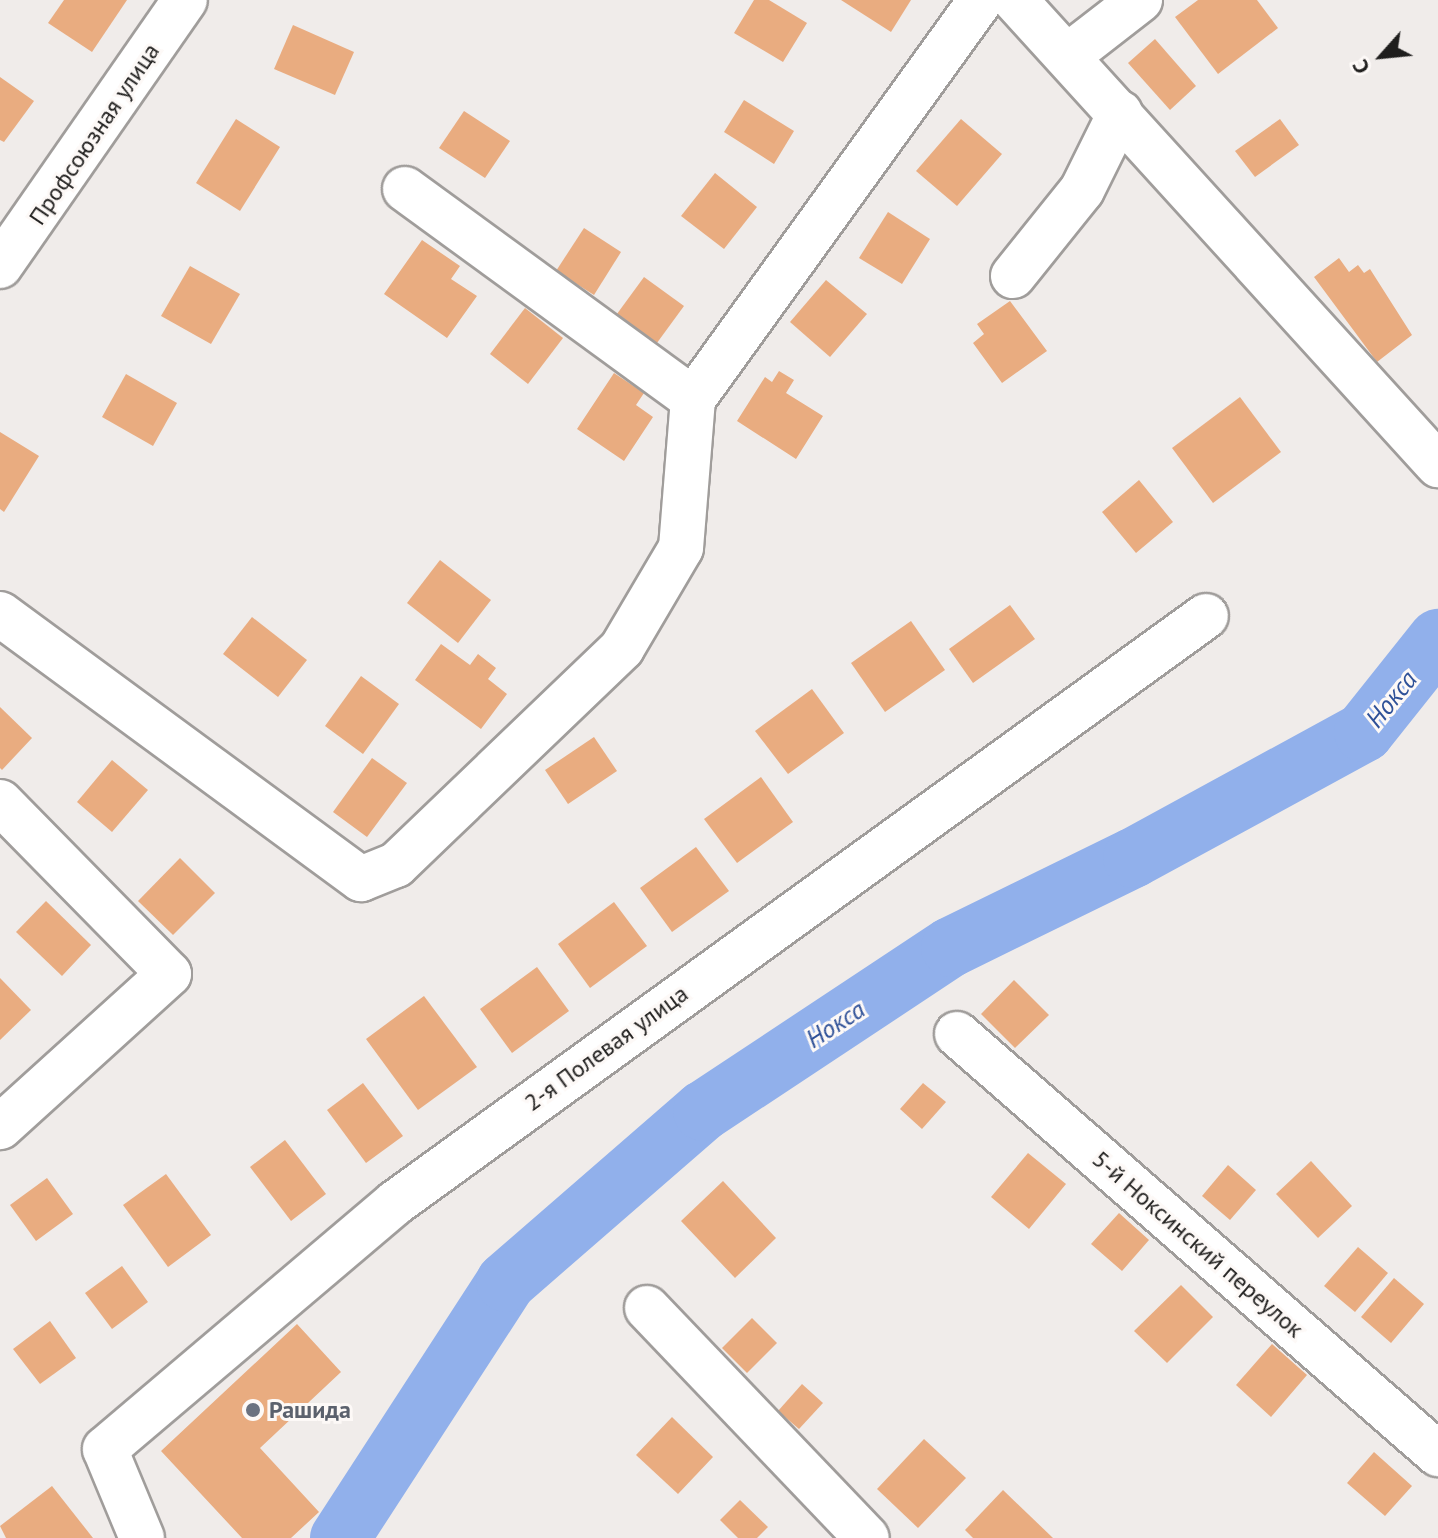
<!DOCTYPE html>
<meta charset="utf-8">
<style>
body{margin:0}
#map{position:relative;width:1438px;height:1538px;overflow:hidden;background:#f0ecea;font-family:"PT Sans",sans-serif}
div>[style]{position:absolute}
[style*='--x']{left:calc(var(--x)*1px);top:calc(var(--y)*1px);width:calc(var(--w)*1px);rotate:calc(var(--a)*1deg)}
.river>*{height:60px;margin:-30px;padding:0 30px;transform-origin:30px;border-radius:30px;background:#91b0eb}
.building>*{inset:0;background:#e9ac80}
.roads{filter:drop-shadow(2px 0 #a09d9b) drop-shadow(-2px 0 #a09d9b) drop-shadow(0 2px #a09d9b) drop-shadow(0 -2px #a09d9b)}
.minor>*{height:44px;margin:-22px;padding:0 22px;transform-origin:22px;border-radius:22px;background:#fff}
.dots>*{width:22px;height:22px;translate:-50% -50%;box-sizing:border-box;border:4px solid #fdf9f7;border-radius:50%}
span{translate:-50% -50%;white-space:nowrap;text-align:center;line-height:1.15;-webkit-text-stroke:6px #fdf9f7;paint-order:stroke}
.street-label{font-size:24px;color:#1f1e1d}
.worship-label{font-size:24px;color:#5b616d;font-weight:700}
.left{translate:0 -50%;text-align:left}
.water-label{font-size:26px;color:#2f5198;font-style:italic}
.north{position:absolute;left:1342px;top:16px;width:80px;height:80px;-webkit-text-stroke:6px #fdf9f7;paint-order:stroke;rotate:243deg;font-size:22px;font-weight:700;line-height:32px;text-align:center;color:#1f1e1d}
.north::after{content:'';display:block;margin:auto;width:28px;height:36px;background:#1f1e1d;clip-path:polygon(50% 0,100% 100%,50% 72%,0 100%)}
</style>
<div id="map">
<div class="river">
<div style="--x:340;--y:1538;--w:305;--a:-57"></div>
<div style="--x:506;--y:1282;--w:261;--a:-41"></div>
<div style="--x:703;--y:1111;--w:297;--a:-33.5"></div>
<div style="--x:951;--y:947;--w:203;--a:-26.1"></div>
<div style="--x:1133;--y:858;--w:263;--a:-28.6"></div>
<div style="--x:1364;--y:732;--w:119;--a:-51.5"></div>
</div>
<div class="building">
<div style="clip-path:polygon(64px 0,127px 0,92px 52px,48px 23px)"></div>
<div style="clip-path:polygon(754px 0,769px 0,807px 23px,783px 62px,734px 33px)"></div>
<div style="clip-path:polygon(841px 0,911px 0,891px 32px)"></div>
<div style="clip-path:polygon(1198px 0,1257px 0,1278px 28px,1218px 74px,1175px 17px)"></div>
<div style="clip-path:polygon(293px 25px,354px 52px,335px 95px,274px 69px)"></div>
<div style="clip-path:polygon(1155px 39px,1196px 86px,1170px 110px,1128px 63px)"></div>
<div style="clip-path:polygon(0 77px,34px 101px,4px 142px,0 140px)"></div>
<div style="clip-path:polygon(744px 100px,794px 131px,774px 164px,724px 132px)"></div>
<div style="clip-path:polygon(464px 111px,510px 141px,485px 178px,439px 148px)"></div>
<div style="clip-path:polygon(236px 119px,280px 147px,240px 211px,196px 183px)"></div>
<div style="clip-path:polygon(961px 119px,1002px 154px,957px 206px,916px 171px)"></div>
<div style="clip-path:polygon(1280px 119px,1299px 145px,1255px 177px,1235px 151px)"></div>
<div style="clip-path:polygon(715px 173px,757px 207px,724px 249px,681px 216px)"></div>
<div style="clip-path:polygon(888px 212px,930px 239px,902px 284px,859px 258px)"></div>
<div style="clip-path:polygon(584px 228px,621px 252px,594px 295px,556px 271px)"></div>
<div style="clip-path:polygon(422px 240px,460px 266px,451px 279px,477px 296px,447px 338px,384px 294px)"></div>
<div style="clip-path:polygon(1339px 258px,1349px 272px,1358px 265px,1364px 273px,1370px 269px,1412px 335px,1377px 362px,1314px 277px)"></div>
<div style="clip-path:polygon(190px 266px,240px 294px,211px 344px,161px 316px)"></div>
<div style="clip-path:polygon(644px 277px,684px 306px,654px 347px,614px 318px)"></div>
<div style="clip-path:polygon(826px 280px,867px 314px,830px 357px,790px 322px)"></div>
<div style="clip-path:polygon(1010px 301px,1047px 351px,1002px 383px,973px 343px,984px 334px,977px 324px)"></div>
<div style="clip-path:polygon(525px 308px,563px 338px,528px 384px,490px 354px)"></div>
<div style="clip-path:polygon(779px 371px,794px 380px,786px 393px,823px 416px,796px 459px,737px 421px,765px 377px,772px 382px)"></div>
<div style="clip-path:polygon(614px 373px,644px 393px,636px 405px,653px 417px,624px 461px,577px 429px)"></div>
<div style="clip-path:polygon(126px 374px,177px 403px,153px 446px,102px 417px)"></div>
<div style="clip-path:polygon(1240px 397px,1281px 452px,1213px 503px,1172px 448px)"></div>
<div style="clip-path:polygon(0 432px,39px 456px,4px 512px,0 509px)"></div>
<div style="clip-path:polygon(1139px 480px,1173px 522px,1136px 553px,1102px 512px)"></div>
<div style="clip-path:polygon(440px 560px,491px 600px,458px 643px,407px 603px)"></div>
<div style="clip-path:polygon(1010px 605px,1035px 639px,973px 683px,949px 649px)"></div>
<div style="clip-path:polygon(252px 617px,307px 660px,278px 697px,223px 654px)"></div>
<div style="clip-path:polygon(911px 621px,945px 670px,885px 712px,851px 663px)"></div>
<div style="clip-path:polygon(441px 644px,470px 665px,478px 654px,496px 668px,488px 679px,507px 694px,481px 729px,415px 680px)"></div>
<div style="clip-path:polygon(361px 676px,399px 704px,363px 754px,325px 726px)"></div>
<div style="clip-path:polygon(812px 689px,844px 733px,788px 774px,755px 731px)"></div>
<div style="clip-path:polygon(0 707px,32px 738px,2px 770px,0 768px)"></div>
<div style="clip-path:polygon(594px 737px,617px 771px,568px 804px,545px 770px)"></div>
<div style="clip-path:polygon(372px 758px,407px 783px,367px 837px,333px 812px)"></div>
<div style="clip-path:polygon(112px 760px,148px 790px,112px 832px,77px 802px)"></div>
<div style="clip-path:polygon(761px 777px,793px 822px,737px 863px,704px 819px)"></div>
<div style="clip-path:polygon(696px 847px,729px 891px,672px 932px,640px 888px)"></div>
<div style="clip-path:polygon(180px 858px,215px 893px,173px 935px,138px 901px)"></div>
<div style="clip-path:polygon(46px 901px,91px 945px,62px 976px,16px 932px)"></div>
<div style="clip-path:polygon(614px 902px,647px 946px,590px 988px,558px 944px)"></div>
<div style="clip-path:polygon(537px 967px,569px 1011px,512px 1053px,480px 1009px)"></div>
<div style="clip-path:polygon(0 978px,31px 1010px,0 1040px)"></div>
<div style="clip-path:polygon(1014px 980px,1049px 1015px,1015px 1048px,981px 1014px)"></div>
<div style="clip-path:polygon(424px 996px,477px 1067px,418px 1110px,366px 1039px)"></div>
<div style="clip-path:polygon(363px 1083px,403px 1136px,366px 1163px,327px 1110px)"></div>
<div style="clip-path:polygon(923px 1083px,946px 1102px,922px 1129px,900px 1109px)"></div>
<div style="clip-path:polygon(285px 1140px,326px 1194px,291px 1221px,250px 1167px)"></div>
<div style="clip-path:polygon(1028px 1153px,1066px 1184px,1029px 1229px,991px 1197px)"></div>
<div style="clip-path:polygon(1311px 1161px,1352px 1206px,1318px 1238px,1276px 1194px)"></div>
<div style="clip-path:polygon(1228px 1165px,1256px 1190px,1230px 1220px,1202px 1196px)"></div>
<div style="clip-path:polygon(166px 1174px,211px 1235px,168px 1267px,123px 1205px)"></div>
<div style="clip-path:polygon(47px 1178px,73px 1214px,36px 1241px,10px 1205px)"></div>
<div style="clip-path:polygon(723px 1181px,776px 1238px,735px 1278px,681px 1221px)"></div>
<div style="clip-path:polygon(1119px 1213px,1149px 1240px,1122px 1271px,1091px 1244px)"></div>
<div style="clip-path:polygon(1358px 1247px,1388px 1273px,1355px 1312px,1324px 1286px)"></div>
<div style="clip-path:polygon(122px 1266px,148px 1302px,112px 1329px,85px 1293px)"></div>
<div style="clip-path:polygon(1394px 1278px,1424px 1304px,1391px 1343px,1361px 1317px)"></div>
<div style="clip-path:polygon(1181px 1285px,1213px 1317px,1167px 1363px,1134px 1331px)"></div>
<div style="clip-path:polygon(752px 1318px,777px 1343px,747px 1373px,722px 1348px)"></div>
<div style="clip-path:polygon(50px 1321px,76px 1358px,40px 1384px,13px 1349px)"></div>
<div style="clip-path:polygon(297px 1324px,341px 1372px,260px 1448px,319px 1512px,291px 1538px,242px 1538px,161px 1451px)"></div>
<div style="clip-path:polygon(1272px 1344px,1307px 1375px,1271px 1417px,1236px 1385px)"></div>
<div style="clip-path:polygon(802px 1384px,823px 1403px,799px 1429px,778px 1411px)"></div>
<div style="clip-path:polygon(672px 1417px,713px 1457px,678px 1494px,636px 1455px)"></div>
<div style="clip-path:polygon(924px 1439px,966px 1478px,918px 1528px,877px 1489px)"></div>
<div style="clip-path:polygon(1374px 1452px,1412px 1486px,1385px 1516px,1347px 1483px)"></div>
<div style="clip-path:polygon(52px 1486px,93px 1538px,6px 1538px,0 1526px)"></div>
<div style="clip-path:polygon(1003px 1490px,1053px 1538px,973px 1538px,965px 1530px)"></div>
<div style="clip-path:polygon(740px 1500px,768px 1527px,757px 1538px,738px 1538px,720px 1520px)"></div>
</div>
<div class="roads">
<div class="minor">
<div style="--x:1015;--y:0;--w:629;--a:47.71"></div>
<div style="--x:1069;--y:55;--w:90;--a:-37.8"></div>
<div style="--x:405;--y:189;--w:356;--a:36.1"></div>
<div style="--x:0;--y:266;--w:324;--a:-55.2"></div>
<div style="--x:1013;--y:276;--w:110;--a:-51.3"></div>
<div style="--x:1082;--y:190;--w:86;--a:-63.7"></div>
<div style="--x:0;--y:614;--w:448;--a:36.3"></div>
<div style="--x:361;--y:879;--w:38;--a:-22"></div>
<div style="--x:396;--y:865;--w:313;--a:-43.8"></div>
<div style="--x:622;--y:648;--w:116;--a:-59.5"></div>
<div style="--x:681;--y:548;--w:149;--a:-85.4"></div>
<div style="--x:693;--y:399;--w:492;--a:-54.2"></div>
<div style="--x:0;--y:802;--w:241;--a:45.5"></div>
<div style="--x:169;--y:974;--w:228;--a:137.8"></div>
<div style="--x:957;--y:1034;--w:639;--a:41.13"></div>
<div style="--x:647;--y:1308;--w:318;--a:46.3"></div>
<div style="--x:142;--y:1538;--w:96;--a:-112.6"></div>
<div style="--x:105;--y:1449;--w:380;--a:-40.3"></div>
<div style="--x:395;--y:1203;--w:1001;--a:-35.9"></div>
</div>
</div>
<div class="dots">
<div style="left:253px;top:1410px;background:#6b7280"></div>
</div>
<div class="street-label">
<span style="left:94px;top:134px;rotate:-56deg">Профсоюзная улица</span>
<span style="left:606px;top:1048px;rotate:-36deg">2-я Полевая улица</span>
<span style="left:1198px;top:1244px;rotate:41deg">5-й Ноксинский переулок</span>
</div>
<div class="worship-label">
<span class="left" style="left:269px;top:1410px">Рашида</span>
</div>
<div class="water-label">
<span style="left:1391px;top:699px;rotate:-51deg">Нокса</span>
<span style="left:835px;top:1024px;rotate:-33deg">Нокса</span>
</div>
<div class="north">С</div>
</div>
